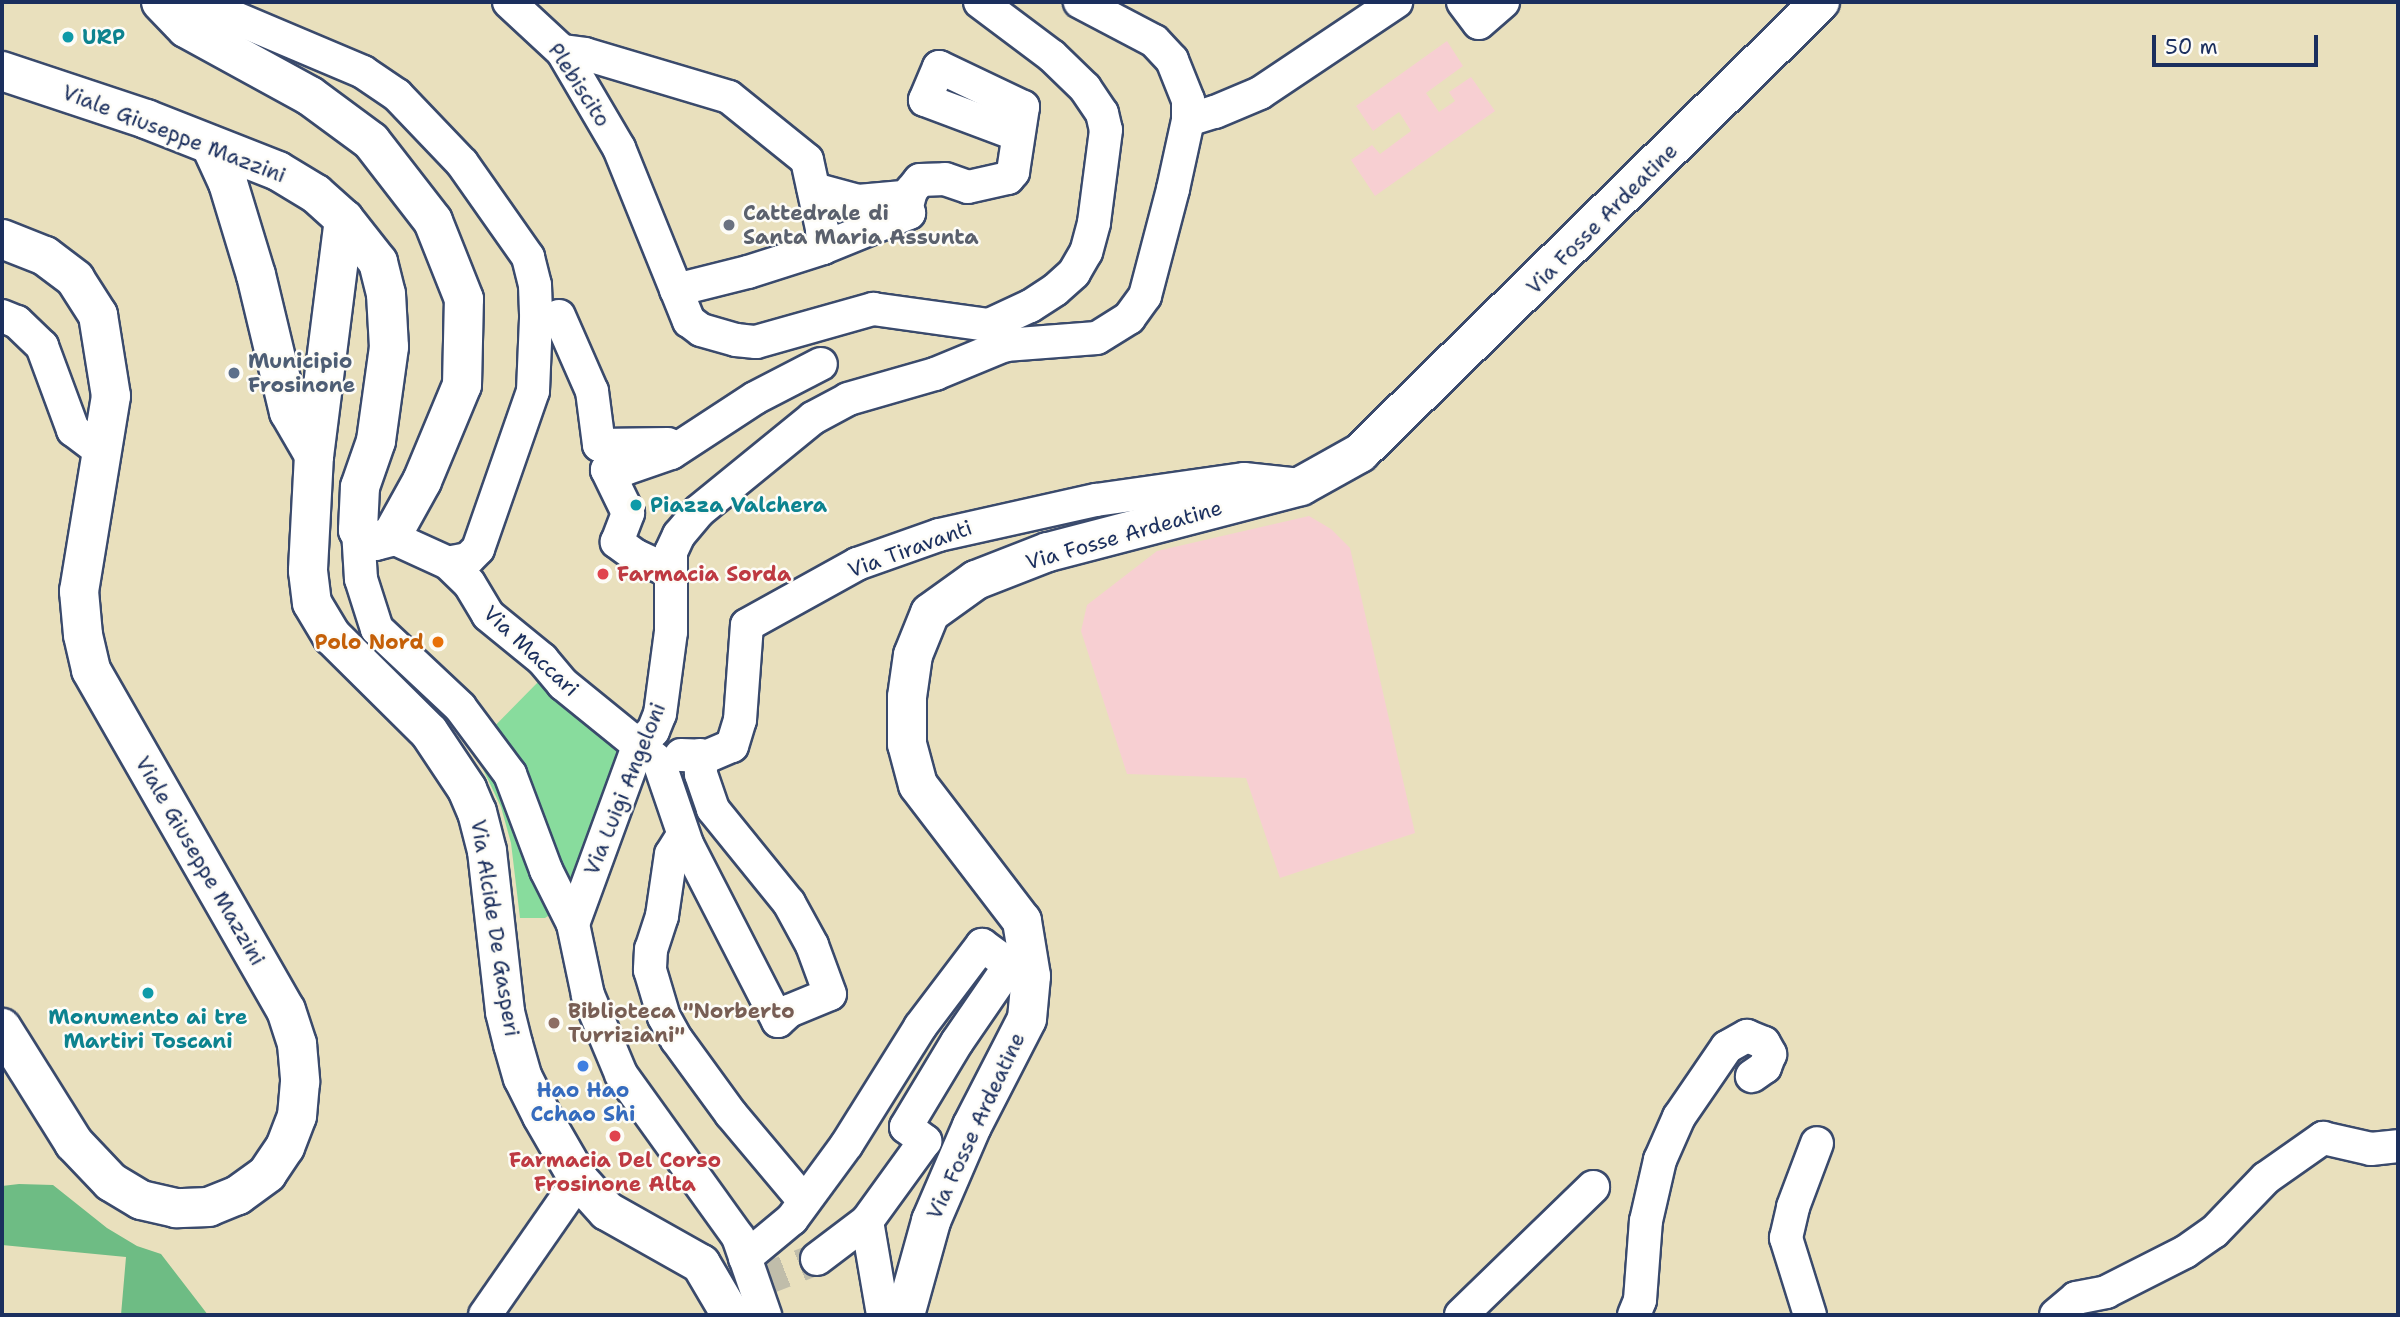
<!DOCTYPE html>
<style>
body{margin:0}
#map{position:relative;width:2400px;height:1317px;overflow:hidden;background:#e9e0bd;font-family:"Shantell Sans",sans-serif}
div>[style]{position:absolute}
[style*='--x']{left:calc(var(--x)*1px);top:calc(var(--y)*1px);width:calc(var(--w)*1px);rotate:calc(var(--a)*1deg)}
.built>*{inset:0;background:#f7cfd2}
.green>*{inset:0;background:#88dc9d}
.forest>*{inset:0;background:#6ebc84}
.minor-tunnel>*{height:32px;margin-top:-16px;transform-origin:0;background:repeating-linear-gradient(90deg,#c0bdaa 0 32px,transparent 0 48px)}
.roads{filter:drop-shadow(2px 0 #3a4a6c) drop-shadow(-2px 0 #3a4a6c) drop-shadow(0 2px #3a4a6c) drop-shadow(0 -2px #3a4a6c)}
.minor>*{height:32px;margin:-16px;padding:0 16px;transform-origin:16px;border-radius:16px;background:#fff}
.major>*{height:38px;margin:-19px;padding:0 19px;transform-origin:19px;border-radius:19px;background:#fff}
.dots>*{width:19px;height:19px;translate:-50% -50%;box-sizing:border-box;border:4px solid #fdfcf7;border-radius:50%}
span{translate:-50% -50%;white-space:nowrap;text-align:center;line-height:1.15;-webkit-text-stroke:5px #fdfcf7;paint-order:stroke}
.culture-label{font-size:21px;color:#0d838f;font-weight:700}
.left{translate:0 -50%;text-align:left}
.street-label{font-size:21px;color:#1b2f5e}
.worship-label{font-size:21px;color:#5b616d;font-weight:700}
.service-label{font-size:21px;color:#4e5e75;font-weight:700}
.health-label{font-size:21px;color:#be3a42;font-weight:700}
.food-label{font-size:21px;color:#c56008;font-weight:700}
.right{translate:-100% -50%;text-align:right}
.education-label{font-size:21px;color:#785e54;font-weight:700}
.shop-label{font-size:21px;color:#366cbe;font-weight:700}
.frame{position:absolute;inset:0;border:4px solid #1b2f5e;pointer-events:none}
.scale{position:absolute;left:2152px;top:35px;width:166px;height:32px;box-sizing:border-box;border:4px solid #1b2f5e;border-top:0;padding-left:9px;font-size:21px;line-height:24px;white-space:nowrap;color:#1b2f5e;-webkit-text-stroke:5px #fdfcf7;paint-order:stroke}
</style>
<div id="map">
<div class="built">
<div style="clip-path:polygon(1447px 41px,1463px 66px,1426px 93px,1439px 112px,1455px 101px,1449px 92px,1471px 77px,1495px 111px,1375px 196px,1351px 160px,1372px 145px,1380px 154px,1411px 131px,1399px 112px,1373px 131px,1356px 106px)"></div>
<div style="clip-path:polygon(1309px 516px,1331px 529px,1350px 548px,1415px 833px,1280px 878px,1246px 778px,1127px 774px,1081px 631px,1087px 605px,1157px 551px)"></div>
</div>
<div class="green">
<div style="clip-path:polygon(540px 680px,624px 743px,571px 901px,545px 918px,520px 918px,511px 843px,501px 807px,473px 748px)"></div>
</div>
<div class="forest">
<div style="clip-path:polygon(19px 1184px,53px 1185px,107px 1228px,137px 1246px,161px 1254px,208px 1315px,121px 1315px,126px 1257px,2px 1245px,2px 1186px)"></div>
</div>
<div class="minor-tunnel">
<div style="--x:755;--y:1283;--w:66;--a:-21.2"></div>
</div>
<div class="roads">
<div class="minor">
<div style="--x:509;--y:2;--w:72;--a:42.8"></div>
<div style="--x:562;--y:51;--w:113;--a:59.6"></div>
<div style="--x:619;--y:148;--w:187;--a:68"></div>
<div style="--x:689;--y:321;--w:15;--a:37"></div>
<div style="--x:701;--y:330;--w:36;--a:16"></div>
<div style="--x:736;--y:340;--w:20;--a:6"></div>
<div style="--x:756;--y:342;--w:122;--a:-15.8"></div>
<div style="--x:873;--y:309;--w:117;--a:7.9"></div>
<div style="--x:989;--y:325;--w:10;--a:29"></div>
<div style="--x:998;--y:330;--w:17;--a:65"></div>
<div style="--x:980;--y:2;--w:90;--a:36.9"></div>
<div style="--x:1052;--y:56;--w:46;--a:44.1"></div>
<div style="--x:1085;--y:88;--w:30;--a:56"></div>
<div style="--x:1102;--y:113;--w:17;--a:77"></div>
<div style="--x:1106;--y:130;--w:94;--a:97.4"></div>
<div style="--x:1094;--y:223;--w:30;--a:105"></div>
<div style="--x:1086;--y:252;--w:24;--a:120"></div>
<div style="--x:1074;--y:273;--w:25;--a:138"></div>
<div style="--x:1055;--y:290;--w:30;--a:147"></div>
<div style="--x:1030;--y:306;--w:45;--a:155.1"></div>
<div style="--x:1463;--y:2;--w:26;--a:53"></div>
<div style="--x:1479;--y:23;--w:32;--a:-41"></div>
<div style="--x:186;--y:28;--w:23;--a:-41"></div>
<div style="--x:203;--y:13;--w:23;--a:2"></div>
<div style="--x:226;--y:14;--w:149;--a:22.9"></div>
<div style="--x:363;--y:72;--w:41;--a:34.1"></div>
<div style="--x:397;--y:95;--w:94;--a:46.3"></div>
<div style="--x:462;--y:163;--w:115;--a:54.9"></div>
<div style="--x:528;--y:257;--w:29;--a:76"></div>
<div style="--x:535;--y:285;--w:34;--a:88"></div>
<div style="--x:536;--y:319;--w:72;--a:92.4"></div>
<div style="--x:533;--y:391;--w:167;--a:109.2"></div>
<div style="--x:478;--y:549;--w:14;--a:135"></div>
<div style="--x:468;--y:559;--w:20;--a:169"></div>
<div style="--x:562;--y:51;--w:23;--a:7"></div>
<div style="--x:585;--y:54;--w:150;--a:16.6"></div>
<div style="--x:729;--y:97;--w:100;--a:38.9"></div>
<div style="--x:807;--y:160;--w:71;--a:77.7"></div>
<div style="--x:822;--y:229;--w:19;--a:87"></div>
<div style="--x:1188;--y:120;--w:28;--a:-17"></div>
<div style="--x:1215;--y:112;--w:49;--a:-22.9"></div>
<div style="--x:1260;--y:93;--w:164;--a:-33.8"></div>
<div style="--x:907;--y:206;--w:16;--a:-75"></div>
<div style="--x:911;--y:191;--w:14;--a:-51"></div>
<div style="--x:920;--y:180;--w:25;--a:-2"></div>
<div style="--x:945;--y:179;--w:24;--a:19"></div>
<div style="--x:968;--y:187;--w:41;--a:-12.7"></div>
<div style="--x:1008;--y:178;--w:8;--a:-50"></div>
<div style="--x:1013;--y:172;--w:66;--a:-81.3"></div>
<div style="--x:1023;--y:107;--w:93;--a:-154.5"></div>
<div style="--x:939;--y:67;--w:36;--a:113"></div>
<div style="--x:925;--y:100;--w:99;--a:20.6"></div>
<div style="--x:676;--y:290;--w:74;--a:-14"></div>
<div style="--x:748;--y:272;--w:79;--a:-17.7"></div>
<div style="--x:823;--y:248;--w:93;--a:-22.1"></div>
<div style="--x:909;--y:213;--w:17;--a:-111"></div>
<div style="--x:903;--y:197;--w:45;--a:174.9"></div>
<div style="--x:858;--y:201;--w:46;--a:-164.7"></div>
<div style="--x:2;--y:316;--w:16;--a:22"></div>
<div style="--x:17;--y:322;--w:35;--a:44"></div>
<div style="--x:42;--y:346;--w:90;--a:69.7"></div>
<div style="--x:73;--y:430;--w:38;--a:37"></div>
<div style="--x:559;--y:316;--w:82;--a:66.3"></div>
<div style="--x:592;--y:391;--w:54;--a:82.6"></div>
<div style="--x:599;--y:445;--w:69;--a:-0.8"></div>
<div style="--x:358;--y:530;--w:49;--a:86.5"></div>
<div style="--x:361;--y:579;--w:52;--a:72.3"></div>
<div style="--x:377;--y:629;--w:114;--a:43.2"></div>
<div style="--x:460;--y:707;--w:84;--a:53.3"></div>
<div style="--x:510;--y:774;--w:103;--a:69.4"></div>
<div style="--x:546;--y:870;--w:60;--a:63.4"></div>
<div style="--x:573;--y:924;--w:73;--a:78.1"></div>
<div style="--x:588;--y:995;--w:86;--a:67.3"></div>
<div style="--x:621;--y:1074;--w:201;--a:54.3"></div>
<div style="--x:738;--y:1237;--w:83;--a:70.9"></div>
<div style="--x:391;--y:537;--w:63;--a:24.5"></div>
<div style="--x:448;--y:563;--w:29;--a:44"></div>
<div style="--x:469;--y:583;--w:37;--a:59"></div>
<div style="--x:488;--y:615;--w:70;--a:39.2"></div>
<div style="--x:542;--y:659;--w:33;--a:50"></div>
<div style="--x:563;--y:684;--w:124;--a:39.1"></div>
<div style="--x:659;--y:762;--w:87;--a:71.1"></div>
<div style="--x:687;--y:844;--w:199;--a:62.8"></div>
<div style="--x:778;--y:1021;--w:15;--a:-42"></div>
<div style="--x:789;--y:1011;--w:44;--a:-22.5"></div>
<div style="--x:830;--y:994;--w:52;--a:-110.2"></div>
<div style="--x:812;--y:945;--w:48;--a:-118.7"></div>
<div style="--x:789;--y:903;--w:121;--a:-129"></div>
<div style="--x:713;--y:809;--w:37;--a:-109"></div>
<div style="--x:701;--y:774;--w:19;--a:-93"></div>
<div style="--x:671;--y:572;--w:38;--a:-155"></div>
<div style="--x:636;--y:556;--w:24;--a:-144"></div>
<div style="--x:617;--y:542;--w:31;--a:-69"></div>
<div style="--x:628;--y:513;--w:48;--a:-116"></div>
<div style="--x:607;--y:470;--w:18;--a:-3"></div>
<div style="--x:625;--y:469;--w:49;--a:-19.2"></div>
<div style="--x:671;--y:453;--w:100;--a:-33.2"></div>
<div style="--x:755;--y:398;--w:74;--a:-27.3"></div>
<div style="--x:681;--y:755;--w:27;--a:2"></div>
<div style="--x:708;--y:756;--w:26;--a:-23"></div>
<div style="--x:732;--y:746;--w:27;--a:-73"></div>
<div style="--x:740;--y:720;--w:95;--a:-85.8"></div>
<div style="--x:747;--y:625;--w:126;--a:-29"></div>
<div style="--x:857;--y:564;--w:87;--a:-19.5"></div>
<div style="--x:939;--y:535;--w:161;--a:-12.6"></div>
<div style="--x:1096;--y:500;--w:149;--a:-8.1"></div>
<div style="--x:1244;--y:479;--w:47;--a:6.1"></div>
<div style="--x:683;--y:835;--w:22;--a:122"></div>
<div style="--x:671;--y:854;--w:63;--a:98.3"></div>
<div style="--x:662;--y:916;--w:35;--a:108"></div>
<div style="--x:651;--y:949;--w:21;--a:93"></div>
<div style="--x:650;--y:970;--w:49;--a:73.4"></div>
<div style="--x:664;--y:1017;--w:26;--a:61"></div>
<div style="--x:677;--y:1040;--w:92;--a:53.9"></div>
<div style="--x:731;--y:1114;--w:114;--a:50"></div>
<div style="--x:573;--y:924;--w:192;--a:-69.9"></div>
<div style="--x:639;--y:744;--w:19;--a:-43"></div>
<div style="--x:653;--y:731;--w:18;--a:-68"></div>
<div style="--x:660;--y:714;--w:83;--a:-82.4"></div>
<div style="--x:671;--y:632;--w:80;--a:-90"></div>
<div style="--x:671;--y:552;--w:19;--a:-65"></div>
<div style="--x:679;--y:535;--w:31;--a:-50"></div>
<div style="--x:699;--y:511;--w:147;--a:-39.2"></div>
<div style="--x:813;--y:418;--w:40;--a:-28"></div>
<div style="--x:848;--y:399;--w:91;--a:-16"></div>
<div style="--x:935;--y:374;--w:76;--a:-22.5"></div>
<div style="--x:1005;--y:345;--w:92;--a:-4.4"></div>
<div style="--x:1097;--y:338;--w:38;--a:-32"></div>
<div style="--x:1129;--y:318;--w:27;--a:-54"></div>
<div style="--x:1145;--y:296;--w:111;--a:-75.3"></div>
<div style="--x:1173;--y:189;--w:71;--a:-77.7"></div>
<div style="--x:1188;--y:120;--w:20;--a:-90"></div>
<div style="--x:1188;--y:100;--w:43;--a:-111.8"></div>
<div style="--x:1172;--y:60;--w:26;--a:-133"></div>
<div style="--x:1154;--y:41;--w:84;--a:-152.2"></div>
<div style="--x:745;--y:1258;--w:61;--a:-39.7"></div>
<div style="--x:792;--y:1219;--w:93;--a:-53.7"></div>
<div style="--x:847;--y:1144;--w:138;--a:-58"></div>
<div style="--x:920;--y:1027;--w:103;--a:-52.9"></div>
<div style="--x:982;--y:945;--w:34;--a:36"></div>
<div style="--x:1010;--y:965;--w:93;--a:124.5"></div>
<div style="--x:957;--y:1042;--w:99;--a:121"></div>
<div style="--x:906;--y:1127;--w:24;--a:36"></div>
<div style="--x:925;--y:1141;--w:99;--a:125.9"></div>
<div style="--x:867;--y:1221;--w:95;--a:80.3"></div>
<div style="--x:817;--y:1259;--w:63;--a:-37.2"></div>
<div style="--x:485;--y:1315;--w:165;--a:-55.2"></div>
<div style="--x:1461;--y:1315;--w:184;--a:-44.1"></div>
<div style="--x:1634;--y:1315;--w:16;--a:-68"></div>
<div style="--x:1640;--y:1300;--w:79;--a:-85.7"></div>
<div style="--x:1646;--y:1221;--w:63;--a:-77.1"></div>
<div style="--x:1660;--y:1160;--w:47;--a:-66.2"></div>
<div style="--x:1679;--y:1117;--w:85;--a:-55.6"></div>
<div style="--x:1727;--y:1047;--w:23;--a:-29"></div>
<div style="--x:1747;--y:1036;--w:18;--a:22"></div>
<div style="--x:1764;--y:1043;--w:13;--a:61"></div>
<div style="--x:1770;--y:1054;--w:14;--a:111"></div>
<div style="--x:1765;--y:1067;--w:16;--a:145"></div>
<div style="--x:1810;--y:1315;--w:81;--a:-107.3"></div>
<div style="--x:1786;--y:1238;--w:32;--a:-77"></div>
<div style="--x:1793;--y:1207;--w:68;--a:-69.4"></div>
<div style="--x:2056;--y:1315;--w:26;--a:-40"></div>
<div style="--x:2076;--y:1298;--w:31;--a:-11"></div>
<div style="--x:2106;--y:1292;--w:89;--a:-26.9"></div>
<div style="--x:2185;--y:1252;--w:35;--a:-35"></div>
<div style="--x:2214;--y:1232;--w:75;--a:-46.1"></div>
<div style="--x:2266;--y:1178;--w:70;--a:-35.1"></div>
<div style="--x:2323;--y:1138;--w:49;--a:12.9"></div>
<div style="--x:2371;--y:1149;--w:27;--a:-6"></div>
</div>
<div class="major">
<div style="--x:2;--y:71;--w:152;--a:18.4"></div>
<div style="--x:146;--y:119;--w:142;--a:21.5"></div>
<div style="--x:278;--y:171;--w:44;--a:31.2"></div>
<div style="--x:316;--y:194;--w:38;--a:42"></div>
<div style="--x:344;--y:219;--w:55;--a:51.7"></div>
<div style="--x:378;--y:262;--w:33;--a:76"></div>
<div style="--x:386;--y:294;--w:53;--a:86.8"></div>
<div style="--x:389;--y:347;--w:95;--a:97.9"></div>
<div style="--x:376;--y:441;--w:49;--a:109.2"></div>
<div style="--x:360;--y:487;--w:43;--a:92.7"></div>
<div style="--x:358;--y:530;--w:10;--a:45"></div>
<div style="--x:365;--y:537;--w:11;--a:22"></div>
<div style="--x:375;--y:541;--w:16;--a:-14"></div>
<div style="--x:391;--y:537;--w:64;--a:-61"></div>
<div style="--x:422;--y:481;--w:104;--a:-67.4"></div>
<div style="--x:462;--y:385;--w:86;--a:-88.7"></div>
<div style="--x:464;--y:299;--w:84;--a:-111.7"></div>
<div style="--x:433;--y:221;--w:101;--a:-127.8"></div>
<div style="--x:371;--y:141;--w:76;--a:-143.6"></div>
<div style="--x:310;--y:96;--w:141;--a:-151.3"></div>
<div style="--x:186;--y:28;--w:36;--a:-134"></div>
<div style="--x:211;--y:146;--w:41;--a:65.3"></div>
<div style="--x:228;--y:183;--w:96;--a:73.1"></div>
<div style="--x:256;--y:275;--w:141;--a:76.5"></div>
<div style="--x:289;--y:412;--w:50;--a:59.8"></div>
<div style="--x:344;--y:219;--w:238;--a:97.2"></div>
<div style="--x:314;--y:455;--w:116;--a:93"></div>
<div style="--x:308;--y:571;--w:32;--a:83"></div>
<div style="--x:312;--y:603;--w:39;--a:59"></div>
<div style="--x:332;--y:636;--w:136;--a:44.7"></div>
<div style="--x:429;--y:732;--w:69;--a:56.3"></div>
<div style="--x:467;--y:789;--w:25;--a:67"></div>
<div style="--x:477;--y:812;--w:40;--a:75.6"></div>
<div style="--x:487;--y:851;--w:162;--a:83.6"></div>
<div style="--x:505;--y:1012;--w:33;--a:76"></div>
<div style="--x:513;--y:1044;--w:35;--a:74"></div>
<div style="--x:523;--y:1078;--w:42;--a:63.4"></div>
<div style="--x:542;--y:1116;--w:74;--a:60"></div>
<div style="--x:579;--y:1180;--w:42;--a:47.9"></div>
<div style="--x:607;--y:1211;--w:108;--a:29.4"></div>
<div style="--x:701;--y:1264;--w:59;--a:59.5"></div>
<div style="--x:2;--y:239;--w:46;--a:21.6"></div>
<div style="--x:45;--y:256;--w:38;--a:37"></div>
<div style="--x:75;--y:279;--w:43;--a:57.4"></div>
<div style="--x:98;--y:315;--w:82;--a:80.9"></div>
<div style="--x:111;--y:396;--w:198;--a:99.3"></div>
<div style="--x:79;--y:591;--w:44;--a:84.8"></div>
<div style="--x:83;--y:635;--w:36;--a:77"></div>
<div style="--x:91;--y:670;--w:392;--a:60.2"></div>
<div style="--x:286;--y:1010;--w:36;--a:72"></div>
<div style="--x:297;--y:1044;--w:38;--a:85"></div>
<div style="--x:300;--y:1082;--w:34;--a:95"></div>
<div style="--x:297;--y:1116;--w:33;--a:111"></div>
<div style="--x:285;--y:1147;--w:32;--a:124"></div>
<div style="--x:267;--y:1174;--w:36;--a:144"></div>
<div style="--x:238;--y:1195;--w:31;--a:158"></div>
<div style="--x:209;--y:1207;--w:33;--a:178"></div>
<div style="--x:176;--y:1208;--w:36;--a:-167"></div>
<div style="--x:141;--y:1200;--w:35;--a:-149"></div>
<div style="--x:111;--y:1182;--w:54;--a:-133.5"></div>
<div style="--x:74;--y:1143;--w:136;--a:-122.1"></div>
<div style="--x:905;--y:1315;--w:98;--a:-74.5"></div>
<div style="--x:931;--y:1221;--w:103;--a:-66.7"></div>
<div style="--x:972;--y:1126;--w:120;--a:-62.8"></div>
<div style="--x:1027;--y:1019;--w:43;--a:-84.7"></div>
<div style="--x:1031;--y:976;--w:56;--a:-99.3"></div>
<div style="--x:1022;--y:921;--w:171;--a:-127.4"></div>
<div style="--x:918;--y:785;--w:42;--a:-105"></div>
<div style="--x:907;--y:744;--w:47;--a:-90"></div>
<div style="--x:907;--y:697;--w:42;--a:-81.9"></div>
<div style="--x:913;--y:655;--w:45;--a:-68"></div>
<div style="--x:930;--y:613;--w:57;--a:-35.7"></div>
<div style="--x:976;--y:580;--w:77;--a:-21.3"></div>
<div style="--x:1048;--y:552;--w:261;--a:-14.6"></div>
<div style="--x:1301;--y:486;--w:68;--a:-29.2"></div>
<div style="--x:1360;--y:453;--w:644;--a:-44.43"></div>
</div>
</div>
<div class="dots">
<div style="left:68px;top:37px;background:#0f9aa8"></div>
<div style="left:729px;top:225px;background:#6b7280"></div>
<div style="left:234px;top:373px;background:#5c6f8a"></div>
<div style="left:636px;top:505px;background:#0f9aa8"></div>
<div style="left:603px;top:574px;background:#e0444e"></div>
<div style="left:438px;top:642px;background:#e8710a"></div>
<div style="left:148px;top:993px;background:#0f9aa8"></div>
<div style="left:554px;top:1023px;background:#8d6e63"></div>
<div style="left:583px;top:1066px;background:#3f7fe0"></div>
<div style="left:615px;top:1136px;background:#e0444e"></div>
</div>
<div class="culture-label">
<span class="left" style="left:82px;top:37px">URP</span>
<span class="left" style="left:650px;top:505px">Piazza Valchera</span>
<span style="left:148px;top:1029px">Monumento ai tre<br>Martiri Toscani</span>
</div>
<div class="street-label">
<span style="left:579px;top:85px;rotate:57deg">Plebiscito</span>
<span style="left:174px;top:134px;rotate:21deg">Viale Giuseppe Mazzini</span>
<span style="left:1602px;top:219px;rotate:-45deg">Via Fosse Ardeatine</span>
<span style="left:1124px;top:535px;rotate:-16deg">Via Fosse Ardeatine</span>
<span style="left:910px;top:549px;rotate:-20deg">Via Tiravanti</span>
<span style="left:531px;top:651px;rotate:43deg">Via Maccari</span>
<span style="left:625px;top:789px;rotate:-68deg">Via Luigi Angeloni</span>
<span style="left:200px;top:861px;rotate:60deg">Viale Giuseppe Mazzini</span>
<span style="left:495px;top:928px;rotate:81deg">Via Alcide De Gasperi</span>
<span style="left:976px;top:1126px;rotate:-65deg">Via Fosse Ardeatine</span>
</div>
<div class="worship-label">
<span class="left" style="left:743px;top:225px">Cattedrale di<br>Santa Maria Assunta</span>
</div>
<div class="service-label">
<span class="left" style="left:248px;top:373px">Municipio<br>Frosinone</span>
</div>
<div class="health-label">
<span class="left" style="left:617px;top:574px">Farmacia Sorda</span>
<span style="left:615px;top:1172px">Farmacia Del Corso<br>Frosinone Alta</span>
</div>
<div class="food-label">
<span class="right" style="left:424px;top:642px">Polo Nord</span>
</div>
<div class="education-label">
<span class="left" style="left:568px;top:1023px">Biblioteca "Norberto<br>Turriziani"</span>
</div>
<div class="shop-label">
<span style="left:583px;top:1102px">Hao Hao<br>Cchao Shi</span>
</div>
<div class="frame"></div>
<div class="scale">50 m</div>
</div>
